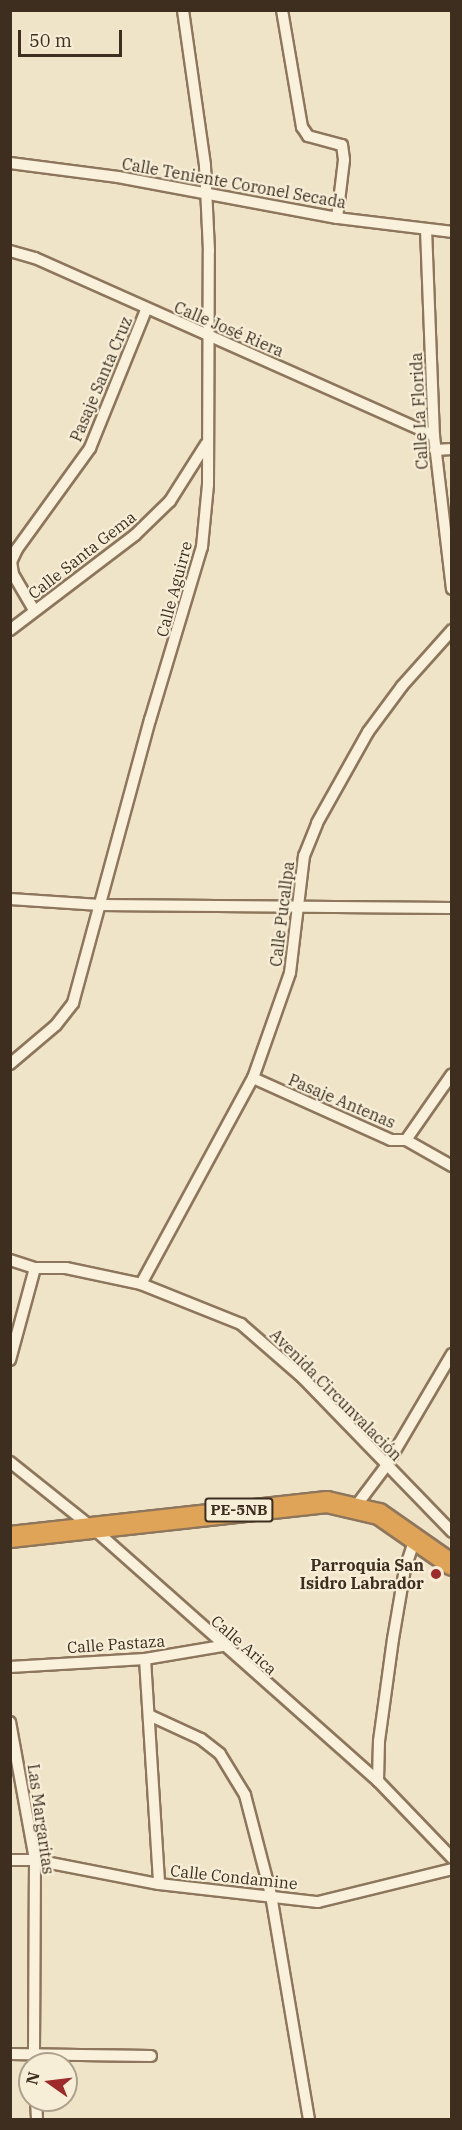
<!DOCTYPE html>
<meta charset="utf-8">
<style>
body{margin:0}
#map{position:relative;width:462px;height:2130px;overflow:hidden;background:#f0e4c8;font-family:"IBM Plex Serif",serif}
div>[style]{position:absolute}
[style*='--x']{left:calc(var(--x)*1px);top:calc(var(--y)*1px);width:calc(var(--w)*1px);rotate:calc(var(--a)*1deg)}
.roads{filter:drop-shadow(2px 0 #8d765c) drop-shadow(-2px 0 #8d765c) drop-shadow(0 2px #8d765c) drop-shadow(0 -2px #8d765c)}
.street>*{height:10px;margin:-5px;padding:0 5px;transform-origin:5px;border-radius:5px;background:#faf1dc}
.highway>*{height:20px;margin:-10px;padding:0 10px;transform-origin:10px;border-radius:10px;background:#e0a458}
.dots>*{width:16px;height:16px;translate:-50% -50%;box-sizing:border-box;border:3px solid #f7eed8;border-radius:50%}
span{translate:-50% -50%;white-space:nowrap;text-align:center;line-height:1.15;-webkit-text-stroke:4.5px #f7eed8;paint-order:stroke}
.shield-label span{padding:2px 4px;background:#f7eed8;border:2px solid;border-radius:4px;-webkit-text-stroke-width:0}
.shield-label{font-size:15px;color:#3d2e20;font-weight:700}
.street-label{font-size:16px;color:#3d2e20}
.poi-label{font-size:16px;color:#3d2e20;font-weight:700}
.right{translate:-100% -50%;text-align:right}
.frame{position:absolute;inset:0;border:12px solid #3d2e20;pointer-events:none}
.north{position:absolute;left:18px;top:2052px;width:60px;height:60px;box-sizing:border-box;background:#f7eed8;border:2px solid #ada18e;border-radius:50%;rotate:284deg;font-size:16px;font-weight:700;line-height:24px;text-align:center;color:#3d2e20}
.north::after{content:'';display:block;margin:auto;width:21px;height:27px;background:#9e2a2b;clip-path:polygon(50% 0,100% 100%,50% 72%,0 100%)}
.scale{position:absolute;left:18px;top:30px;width:104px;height:27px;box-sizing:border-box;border:3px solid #3d2e20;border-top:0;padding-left:8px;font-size:18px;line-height:21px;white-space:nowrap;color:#3d2e20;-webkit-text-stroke:4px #f7eed8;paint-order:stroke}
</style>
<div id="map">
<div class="roads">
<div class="street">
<div style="--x:282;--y:10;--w:119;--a:80.3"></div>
<div style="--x:302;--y:127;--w:11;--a:56"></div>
<div style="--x:308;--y:136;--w:35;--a:15"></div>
<div style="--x:342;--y:145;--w:15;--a:82"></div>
<div style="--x:344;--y:160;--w:58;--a:96.9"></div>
<div style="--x:10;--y:163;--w:109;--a:7.4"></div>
<div style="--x:118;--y:177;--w:223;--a:10.6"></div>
<div style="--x:337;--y:218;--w:116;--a:6.9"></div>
<div style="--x:426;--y:229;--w:207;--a:87.8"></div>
<div style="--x:434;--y:436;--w:154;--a:83.3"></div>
<div style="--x:10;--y:251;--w:26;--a:16"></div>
<div style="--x:35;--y:258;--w:437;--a:24"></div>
<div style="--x:435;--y:450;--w:17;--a:-3"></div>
<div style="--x:34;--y:610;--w:42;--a:-120.3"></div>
<div style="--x:13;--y:574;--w:12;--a:-99"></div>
<div style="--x:11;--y:562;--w:14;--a:-65"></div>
<div style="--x:17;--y:549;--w:125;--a:-54.1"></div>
<div style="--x:90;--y:448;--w:149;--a:-67.9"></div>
<div style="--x:10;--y:630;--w:157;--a:-37.2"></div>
<div style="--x:135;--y:535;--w:49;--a:-44.2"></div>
<div style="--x:170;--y:501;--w:67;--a:-57.7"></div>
<div style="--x:10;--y:899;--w:90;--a:3.8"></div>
<div style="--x:100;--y:905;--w:352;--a:0.5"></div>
<div style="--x:10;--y:1064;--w:60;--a:-40.3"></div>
<div style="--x:56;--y:1025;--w:28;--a:-52"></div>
<div style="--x:73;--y:1003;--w:293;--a:-74.8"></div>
<div style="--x:150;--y:720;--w:181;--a:-73.3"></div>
<div style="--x:202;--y:547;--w:62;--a:-84.5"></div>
<div style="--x:208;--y:485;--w:234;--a:-89.8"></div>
<div style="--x:209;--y:251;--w:86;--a:-92.7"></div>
<div style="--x:205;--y:165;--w:157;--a:-98.1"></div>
<div style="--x:253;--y:1078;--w:151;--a:24.2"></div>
<div style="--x:391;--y:1140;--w:15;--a:0"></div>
<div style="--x:406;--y:1140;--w:53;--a:29.5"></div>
<div style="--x:406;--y:1140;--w:80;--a:-55.1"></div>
<div style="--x:10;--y:1260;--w:26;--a:18"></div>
<div style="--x:35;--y:1268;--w:31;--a:0"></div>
<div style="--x:66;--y:1268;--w:77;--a:12"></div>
<div style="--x:141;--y:1284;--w:108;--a:21.8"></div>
<div style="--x:241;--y:1324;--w:81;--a:41"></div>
<div style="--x:302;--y:1377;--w:216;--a:45.9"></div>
<div style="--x:141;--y:1284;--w:234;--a:-61.5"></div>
<div style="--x:253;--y:1078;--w:111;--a:-70.6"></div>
<div style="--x:290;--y:973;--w:118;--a:-83.2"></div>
<div style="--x:304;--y:856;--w:35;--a:-68"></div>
<div style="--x:317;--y:823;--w:104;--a:-60.7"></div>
<div style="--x:368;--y:732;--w:57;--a:-53.5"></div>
<div style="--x:402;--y:686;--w:75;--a:-48.2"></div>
<div style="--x:10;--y:1360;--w:95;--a:-74.8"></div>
<div style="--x:10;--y:1462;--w:107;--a:38.6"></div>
<div style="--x:94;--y:1529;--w:380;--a:41.6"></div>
<div style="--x:378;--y:1781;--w:107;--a:46.1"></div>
<div style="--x:356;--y:1506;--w:50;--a:-53.1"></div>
<div style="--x:386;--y:1466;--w:130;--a:-59.5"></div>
<div style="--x:145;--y:1659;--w:225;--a:86.4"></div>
<div style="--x:10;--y:1667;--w:135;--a:-3.4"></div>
<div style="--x:145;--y:1659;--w:78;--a:-9.6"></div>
<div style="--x:151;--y:1716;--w:55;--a:24.7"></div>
<div style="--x:201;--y:1739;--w:24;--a:38"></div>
<div style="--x:220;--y:1754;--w:48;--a:58.6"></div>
<div style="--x:245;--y:1795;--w:103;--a:75.4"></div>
<div style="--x:271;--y:1895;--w:228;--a:80.4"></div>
<div style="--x:10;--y:1722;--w:140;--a:79.7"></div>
<div style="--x:35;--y:1860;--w:204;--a:90.3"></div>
<div style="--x:378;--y:1781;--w:40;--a:-88.6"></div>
<div style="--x:379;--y:1741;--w:103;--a:-82.2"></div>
<div style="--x:393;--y:1639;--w:71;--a:-80.3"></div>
<div style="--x:405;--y:1569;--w:32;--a:-72"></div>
<div style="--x:10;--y:1860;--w:25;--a:0"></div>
<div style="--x:35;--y:1860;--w:126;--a:11"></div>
<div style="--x:159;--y:1884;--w:160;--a:6.5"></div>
<div style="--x:318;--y:1902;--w:138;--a:-13.8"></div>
<div style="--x:10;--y:2054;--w:141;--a:0.8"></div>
<div style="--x:36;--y:2100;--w:20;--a:87"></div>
</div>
<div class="highway">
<div style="--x:10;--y:1537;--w:319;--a:-6.3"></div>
<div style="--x:327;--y:1502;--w:53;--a:13"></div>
<div style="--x:379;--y:1514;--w:89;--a:34.9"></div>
</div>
</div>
<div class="dots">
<div style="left:436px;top:1574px;background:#9e2a2b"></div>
</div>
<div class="shield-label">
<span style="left:239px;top:1510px">PE-5NB</span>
</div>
<div class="street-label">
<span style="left:234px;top:183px;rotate:10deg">Calle Teniente Coronel Secada</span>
<span style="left:229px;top:329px;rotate:23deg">Calle José Riera</span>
<span style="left:101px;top:379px;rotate:-67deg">Pasaje Santa Cruz</span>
<span style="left:419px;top:411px;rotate:-93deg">Calle La Florida</span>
<span style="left:82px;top:555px;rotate:-38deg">Calle Santa Gema</span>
<span style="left:174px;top:589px;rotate:-75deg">Calle Aguirre</span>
<span style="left:282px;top:914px;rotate:-83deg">Calle Pucallpa</span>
<span style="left:342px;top:1101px;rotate:23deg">Pasaje Antenas</span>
<span style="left:336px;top:1395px;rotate:45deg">Avenida Circunvalación</span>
<span style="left:116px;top:1644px;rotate:-4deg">Calle Pastaza</span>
<span style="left:244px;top:1645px;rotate:41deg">Calle Arica</span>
<span style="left:41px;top:1819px;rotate:82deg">Las Margaritas</span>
<span style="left:234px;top:1877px;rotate:6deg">Calle Condamine</span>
</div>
<div class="poi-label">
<span class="right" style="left:424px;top:1574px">Parroquia San<br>Isidro Labrador</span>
</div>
<div class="frame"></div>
<div class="north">N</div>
<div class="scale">50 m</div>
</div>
